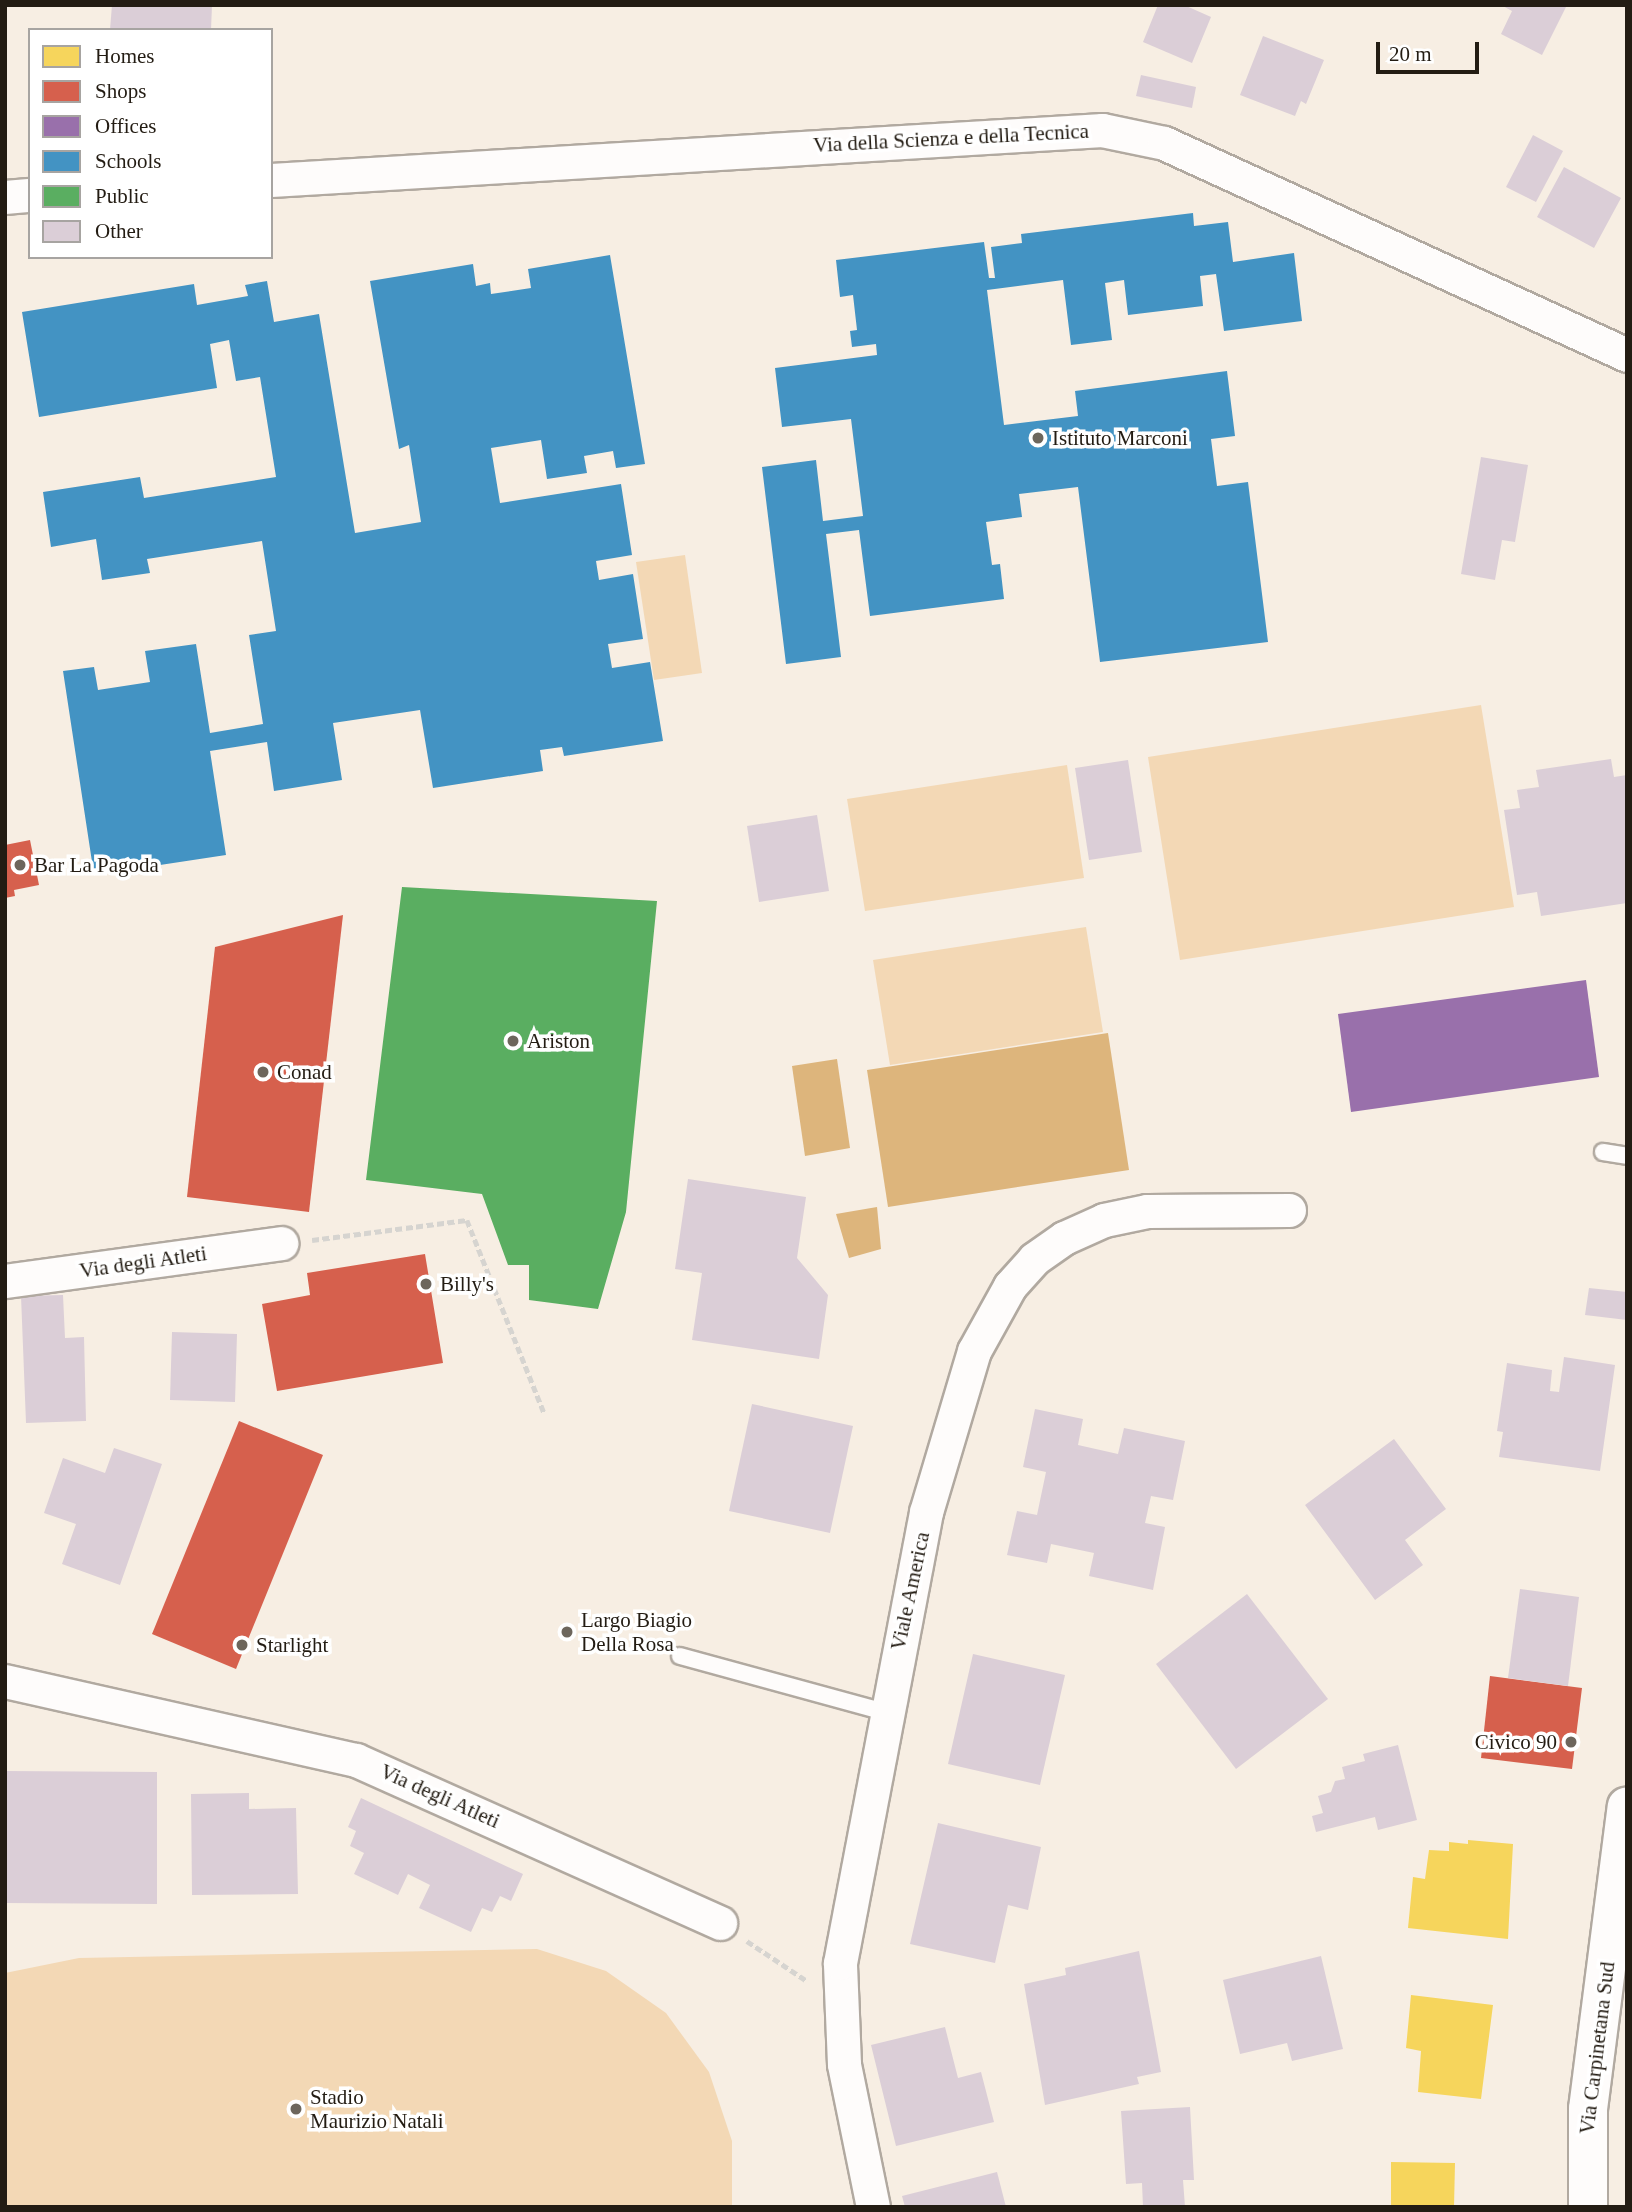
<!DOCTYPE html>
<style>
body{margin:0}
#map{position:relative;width:1632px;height:2212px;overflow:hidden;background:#f7eee3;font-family:Georgia,serif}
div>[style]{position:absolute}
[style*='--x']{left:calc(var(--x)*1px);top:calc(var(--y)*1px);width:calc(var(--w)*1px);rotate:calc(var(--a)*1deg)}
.green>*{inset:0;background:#f3d8b5}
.water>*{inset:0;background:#ddb57c}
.homes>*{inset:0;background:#f6d55c}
.shops>*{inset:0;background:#d6604d}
.offices>*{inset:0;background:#9970ab}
.schools>*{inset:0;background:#4393c3}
.public>*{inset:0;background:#5aae61}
.building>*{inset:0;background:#dbced7}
.path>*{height:4.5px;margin-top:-2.25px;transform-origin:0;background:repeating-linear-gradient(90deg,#d6d4d0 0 7px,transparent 0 10.5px)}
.roads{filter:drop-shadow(2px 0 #b1a9a0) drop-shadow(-2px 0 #b1a9a0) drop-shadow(0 2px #b1a9a0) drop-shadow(0 -2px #b1a9a0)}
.lane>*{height:16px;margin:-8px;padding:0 8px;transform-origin:8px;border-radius:8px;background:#fefcfb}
.street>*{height:33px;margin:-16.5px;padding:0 16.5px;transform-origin:16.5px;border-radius:16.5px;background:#fefcfb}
.secondary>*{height:38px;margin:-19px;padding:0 19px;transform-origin:19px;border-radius:19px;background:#fefcfb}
.dots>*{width:19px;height:19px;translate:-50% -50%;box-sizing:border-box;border:4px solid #fff;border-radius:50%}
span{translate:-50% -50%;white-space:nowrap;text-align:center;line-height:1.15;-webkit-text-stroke:7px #fff;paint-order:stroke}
.street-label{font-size:21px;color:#231c13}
.poi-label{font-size:21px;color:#231c13}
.left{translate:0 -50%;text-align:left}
.right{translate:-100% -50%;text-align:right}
.frame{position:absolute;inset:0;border:7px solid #231c13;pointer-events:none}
.legend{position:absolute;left:28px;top:28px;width:245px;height:231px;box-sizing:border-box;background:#fff;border:2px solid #a7a4a1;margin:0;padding:9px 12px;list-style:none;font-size:21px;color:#231c13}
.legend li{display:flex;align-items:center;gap:14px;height:35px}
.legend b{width:35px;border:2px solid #a7a4a1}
.scale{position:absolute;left:1376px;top:42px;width:103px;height:32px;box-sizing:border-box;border:4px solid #231c13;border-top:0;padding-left:9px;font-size:21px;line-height:24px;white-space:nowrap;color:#231c13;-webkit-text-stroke:5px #fff;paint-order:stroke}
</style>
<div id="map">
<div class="green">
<div style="clip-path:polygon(685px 555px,702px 673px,654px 680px,636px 562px)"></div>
<div style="clip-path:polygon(1481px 705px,1514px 907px,1180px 960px,1148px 757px)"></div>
<div style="clip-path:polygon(1067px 765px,1084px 878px,865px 911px,847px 799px)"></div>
<div style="clip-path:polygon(1086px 927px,1103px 1032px,890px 1065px,873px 960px)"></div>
<div style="clip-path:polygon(537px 1949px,606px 1971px,666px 2013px,709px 2072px,732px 2141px,732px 2207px,5px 2207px,5px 1973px,79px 1958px)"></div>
</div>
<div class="water">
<div style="clip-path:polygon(1108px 1033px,1129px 1170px,888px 1207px,867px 1070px)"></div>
<div style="clip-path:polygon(837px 1059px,850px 1148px,805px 1156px,792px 1066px)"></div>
<div style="clip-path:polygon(877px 1207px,881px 1249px,849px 1258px,836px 1214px)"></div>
</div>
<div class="homes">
<div style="clip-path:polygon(1468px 1840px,1513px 1844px,1508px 1939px,1408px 1928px,1413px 1877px,1425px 1879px,1429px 1850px,1449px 1851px,1449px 1842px,1468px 1844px)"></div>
<div style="clip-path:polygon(1411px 1995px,1493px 2005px,1481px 2099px,1418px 2092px,1421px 2051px,1406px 2048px)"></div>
<div style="clip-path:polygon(1391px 2162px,1455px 2163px,1454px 2207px,1391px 2207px)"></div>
</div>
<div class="shops">
<div style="clip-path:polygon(30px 840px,39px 885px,14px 890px,15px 896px,5px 898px,5px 845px)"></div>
<div style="clip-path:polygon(343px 915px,309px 1212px,187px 1197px,215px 947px)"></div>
<div style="clip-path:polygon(425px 1254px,443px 1363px,277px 1391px,262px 1304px,310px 1295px,307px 1273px)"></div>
<div style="clip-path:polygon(239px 1421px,323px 1455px,236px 1669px,152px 1634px)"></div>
<div style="clip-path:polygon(1490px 1676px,1582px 1688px,1572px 1769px,1481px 1758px)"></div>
</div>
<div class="offices">
<div style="clip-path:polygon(1586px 980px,1599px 1077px,1351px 1112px,1338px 1014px)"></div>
</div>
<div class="schools">
<div style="clip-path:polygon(1193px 213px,1194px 226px,1228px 222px,1233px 262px,1294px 253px,1302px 321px,1224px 331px,1216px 274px,1200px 276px,1203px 306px,1128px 315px,1124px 280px,1105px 283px,1112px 340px,1071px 345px,1063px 280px,987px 290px,1004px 425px,1078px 416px,1075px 391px,1227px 371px,1235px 436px,1211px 439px,1217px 486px,1248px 482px,1268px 642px,1100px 662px,1078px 487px,1019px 494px,1022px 517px,986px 522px,992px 565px,1000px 564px,1004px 599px,870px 616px,859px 530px,826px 534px,841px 657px,786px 664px,762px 467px,816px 460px,823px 521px,863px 516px,851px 419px,782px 427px,775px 368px,877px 355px,876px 344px,852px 347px,850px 331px,857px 330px,853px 295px,840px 297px,836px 260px,984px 242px,989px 278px,995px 278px,991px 247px,1022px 243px,1021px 234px)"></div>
<div style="clip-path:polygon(610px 255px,645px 464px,616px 468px,613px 451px,584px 456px,587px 473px,547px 479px,541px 440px,491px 448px,500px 503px,621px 484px,632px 555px,596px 561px,599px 580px,633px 574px,643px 639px,608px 644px,612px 668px,650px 662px,663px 741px,564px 756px,562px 747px,540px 750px,543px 771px,433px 788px,420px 710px,333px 723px,342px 780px,274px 791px,267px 742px,210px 751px,226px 855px,94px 875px,63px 671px,94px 667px,98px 690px,150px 682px,145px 651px,196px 644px,210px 733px,263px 724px,249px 635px,276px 631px,262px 541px,147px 559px,150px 573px,102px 580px,96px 539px,51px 547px,43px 492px,140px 477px,144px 498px,276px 477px,260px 377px,236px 381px,229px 340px,210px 344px,217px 388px,39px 417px,22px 312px,194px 284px,197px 305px,248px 296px,245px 285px,267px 281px,274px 322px,319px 314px,355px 533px,421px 522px,409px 445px,399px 449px,370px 281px,473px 264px,476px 286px,490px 283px,491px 294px,531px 288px,528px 269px)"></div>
</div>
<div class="public">
<div style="clip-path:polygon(402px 887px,657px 901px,626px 1212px,598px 1309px,529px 1300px,529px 1265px,508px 1265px,482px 1194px,366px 1180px)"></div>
</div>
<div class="building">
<div style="clip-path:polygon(112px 5px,212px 5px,211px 30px,110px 30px)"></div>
<div style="clip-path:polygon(1158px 5px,1184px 5px,1211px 17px,1192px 63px,1143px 42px)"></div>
<div style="clip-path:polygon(1501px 5px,1567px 5px,1542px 55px,1501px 34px,1512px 11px)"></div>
<div style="clip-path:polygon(1263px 36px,1324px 60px,1306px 104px,1301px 101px,1295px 116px,1240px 95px)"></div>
<div style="clip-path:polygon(1141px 75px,1196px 87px,1192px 108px,1136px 96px)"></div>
<div style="clip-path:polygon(1533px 135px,1563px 151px,1536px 202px,1506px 187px)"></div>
<div style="clip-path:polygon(1564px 167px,1621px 198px,1594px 248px,1537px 217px)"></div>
<div style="clip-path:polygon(1481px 457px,1528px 465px,1515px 542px,1502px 540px,1495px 580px,1461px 574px)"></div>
<div style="clip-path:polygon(1611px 759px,1614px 777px,1627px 775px,1627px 903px,1541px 916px,1537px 892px,1517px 895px,1504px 810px,1520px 808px,1517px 790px,1539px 787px,1536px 770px)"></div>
<div style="clip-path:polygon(1128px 760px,1142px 852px,1089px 860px,1075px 768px)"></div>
<div style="clip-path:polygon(817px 815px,829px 891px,759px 902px,747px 826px)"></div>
<div style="clip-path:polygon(688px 1179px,806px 1197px,797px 1258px,828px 1295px,819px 1359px,692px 1340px,702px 1273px,675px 1269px)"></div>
<div style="clip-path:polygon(1589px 1288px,1627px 1292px,1627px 1320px,1585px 1315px)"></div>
<div style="clip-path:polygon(63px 1295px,65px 1338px,84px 1337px,86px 1421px,26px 1423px,21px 1296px)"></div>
<div style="clip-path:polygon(172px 1332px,237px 1334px,235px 1402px,170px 1400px)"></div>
<div style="clip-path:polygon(1564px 1357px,1615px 1365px,1600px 1471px,1499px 1457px,1503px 1432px,1497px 1431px,1507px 1363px,1552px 1370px,1550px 1391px,1559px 1392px)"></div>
<div style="clip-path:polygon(752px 1404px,853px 1426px,830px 1533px,729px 1511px)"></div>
<div style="clip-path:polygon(1035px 1409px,1083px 1419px,1078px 1445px,1118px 1454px,1124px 1428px,1185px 1441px,1173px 1500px,1151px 1496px,1145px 1523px,1165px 1527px,1153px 1590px,1089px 1576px,1094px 1553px,1051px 1544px,1047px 1563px,1007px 1555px,1017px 1511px,1037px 1515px,1046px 1472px,1023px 1467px)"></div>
<div style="clip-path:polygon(1394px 1439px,1446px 1509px,1405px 1540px,1423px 1565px,1375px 1600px,1305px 1505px)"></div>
<div style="clip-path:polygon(114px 1448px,162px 1464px,120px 1585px,62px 1564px,76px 1524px,44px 1513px,63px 1458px,105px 1473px)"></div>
<div style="clip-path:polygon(1520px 1589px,1579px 1597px,1568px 1686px,1508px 1678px)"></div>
<div style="clip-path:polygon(1247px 1594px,1328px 1699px,1236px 1769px,1156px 1664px)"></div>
<div style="clip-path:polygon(973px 1654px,1065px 1675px,1040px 1785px,948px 1764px)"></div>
<div style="clip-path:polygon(1398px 1745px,1417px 1820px,1378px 1830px,1375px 1817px,1316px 1832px,1312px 1816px,1323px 1813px,1318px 1796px,1331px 1792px,1335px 1781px,1345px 1779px,1342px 1767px,1365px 1761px,1363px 1754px)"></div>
<div style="clip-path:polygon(5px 1771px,157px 1772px,157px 1904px,5px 1903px)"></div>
<div style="clip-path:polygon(249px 1793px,249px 1809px,296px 1808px,298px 1894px,192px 1895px,191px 1794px)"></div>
<div style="clip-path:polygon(361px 1798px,523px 1874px,511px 1901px,500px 1896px,492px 1912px,482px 1908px,471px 1932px,419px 1908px,430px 1885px,408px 1874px,398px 1895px,354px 1874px,364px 1853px,350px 1846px,356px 1831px,348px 1827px)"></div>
<div style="clip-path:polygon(938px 1823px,1041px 1847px,1028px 1910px,1008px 1905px,995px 1963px,910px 1944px)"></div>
<div style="clip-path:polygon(1139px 1951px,1161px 2072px,1137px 2077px,1139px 2084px,1045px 2105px,1024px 1984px,1066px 1975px,1065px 1968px)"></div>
<div style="clip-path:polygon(1321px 1956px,1343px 2049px,1292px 2061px,1287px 2043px,1240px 2054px,1223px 1980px)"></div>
<div style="clip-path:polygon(945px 2027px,958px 2078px,981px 2072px,994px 2122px,896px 2146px,871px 2045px)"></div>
<div style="clip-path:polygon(1190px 2107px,1194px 2180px,1183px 2180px,1185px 2207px,1143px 2207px,1142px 2183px,1126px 2184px,1121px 2111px)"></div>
<div style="clip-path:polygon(997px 2172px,1006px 2207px,905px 2207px,902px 2196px)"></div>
</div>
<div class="path">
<div style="--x:312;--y:1240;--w:156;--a:-7.4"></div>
<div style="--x:467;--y:1220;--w:208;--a:68.2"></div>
<div style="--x:747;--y:1941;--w:72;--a:33.7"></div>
</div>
<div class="roads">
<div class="lane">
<div style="--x:1603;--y:1152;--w:24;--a:9"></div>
<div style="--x:680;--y:1656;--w:213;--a:15.3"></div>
</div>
<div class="street">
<div style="--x:271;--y:180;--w:833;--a:-3.44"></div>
<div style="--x:1102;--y:130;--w:63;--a:11.8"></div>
<div style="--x:1164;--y:143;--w:509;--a:24.6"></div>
<div style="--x:5;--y:197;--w:25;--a:-5"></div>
<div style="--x:5;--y:1281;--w:279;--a:-7.8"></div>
<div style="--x:5;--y:1681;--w:360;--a:12.7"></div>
<div style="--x:356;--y:1760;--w:399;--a:24.1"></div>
<div style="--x:873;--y:2207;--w:146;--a:-101.5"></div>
<div style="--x:844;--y:2064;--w:101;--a:-92.3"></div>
<div style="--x:840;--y:1963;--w:459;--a:-79.2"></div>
<div style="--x:926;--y:1512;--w:168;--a:-73.4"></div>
<div style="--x:974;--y:1351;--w:74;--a:-61"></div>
<div style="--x:1010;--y:1286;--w:36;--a:-48"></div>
<div style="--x:1034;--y:1259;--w:37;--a:-35"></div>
<div style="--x:1064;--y:1238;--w:44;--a:-24.2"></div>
<div style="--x:1104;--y:1220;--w:44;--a:-11.8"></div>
<div style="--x:1147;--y:1211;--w:142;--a:-0.4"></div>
</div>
<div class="secondary">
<div style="--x:1588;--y:2207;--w:98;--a:-90"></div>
<div style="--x:1588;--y:2109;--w:305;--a:-82.7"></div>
</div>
</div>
<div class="dots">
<div style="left:1038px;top:438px;background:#6d665c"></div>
<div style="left:20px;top:865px;background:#6d665c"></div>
<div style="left:513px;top:1041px;background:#6d665c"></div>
<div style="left:263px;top:1072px;background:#6d665c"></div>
<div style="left:426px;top:1284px;background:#6d665c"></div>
<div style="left:567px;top:1632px;background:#6d665c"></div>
<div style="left:242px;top:1645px;background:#6d665c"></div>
<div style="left:1571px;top:1742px;background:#6d665c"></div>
<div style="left:296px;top:2109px;background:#6d665c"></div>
</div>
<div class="street-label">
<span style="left:951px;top:138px;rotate:-3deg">Via della Scienza e della Tecnica</span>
<span style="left:143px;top:1262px;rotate:-8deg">Via degli Atleti</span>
<span style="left:910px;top:1591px;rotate:-78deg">Viale America</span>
<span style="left:440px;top:1796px;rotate:24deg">Via degli Atleti</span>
<span style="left:1597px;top:2048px;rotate:-83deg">Via Carpinetana Sud</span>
</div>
<div class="poi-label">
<span class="left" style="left:1052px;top:438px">Istituto Marconi</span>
<span class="left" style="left:34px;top:865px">Bar La Pagoda</span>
<span class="left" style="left:527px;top:1041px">Ariston</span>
<span class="left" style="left:277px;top:1072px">Conad</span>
<span class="left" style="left:440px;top:1284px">Billy's</span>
<span class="left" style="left:581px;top:1632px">Largo Biagio<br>Della Rosa</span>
<span class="left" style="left:256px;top:1645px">Starlight</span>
<span class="right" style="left:1557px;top:1742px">Civico 90</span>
<span class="left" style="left:310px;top:2109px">Stadio<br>Maurizio Natali</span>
</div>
<div class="frame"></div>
<ul class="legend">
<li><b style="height:19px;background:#f6d55c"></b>Homes</li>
<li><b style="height:19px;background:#d6604d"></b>Shops</li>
<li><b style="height:19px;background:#9970ab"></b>Offices</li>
<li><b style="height:19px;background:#4393c3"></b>Schools</li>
<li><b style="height:19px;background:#5aae61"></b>Public</li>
<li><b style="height:19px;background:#dbced7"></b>Other</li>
</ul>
<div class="scale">20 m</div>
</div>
